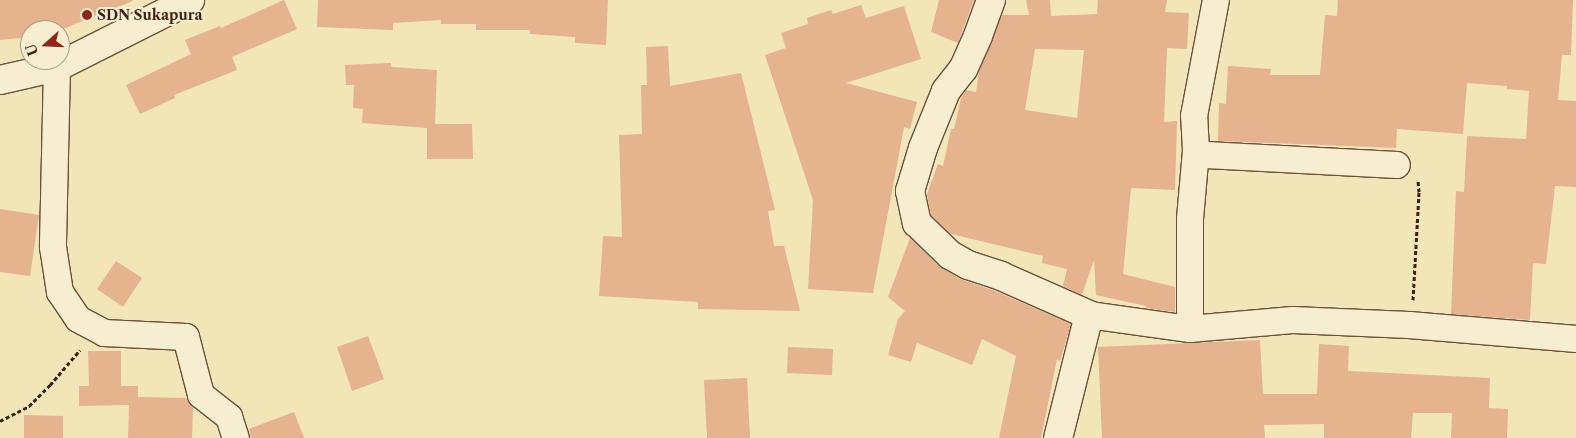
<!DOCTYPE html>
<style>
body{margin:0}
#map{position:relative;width:1576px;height:438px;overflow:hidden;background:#f2e5b8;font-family:"Libre Caslon Text",serif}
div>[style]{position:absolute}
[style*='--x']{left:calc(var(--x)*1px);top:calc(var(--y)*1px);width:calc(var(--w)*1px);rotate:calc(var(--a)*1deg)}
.building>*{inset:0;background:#e5b38d}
.path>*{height:3px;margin-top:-1.5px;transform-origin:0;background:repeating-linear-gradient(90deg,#3e1e10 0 4px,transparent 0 6.5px)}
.roads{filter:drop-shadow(1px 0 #6b503a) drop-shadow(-1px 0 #6b503a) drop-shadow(0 1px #6b503a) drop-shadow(0 -1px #6b503a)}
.street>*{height:26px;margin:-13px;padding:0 13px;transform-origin:13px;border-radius:13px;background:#f7eed1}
.secondary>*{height:28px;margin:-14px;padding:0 14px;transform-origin:14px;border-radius:14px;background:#f7eed1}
.dots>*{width:14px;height:14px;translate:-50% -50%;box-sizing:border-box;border:2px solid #f7eed1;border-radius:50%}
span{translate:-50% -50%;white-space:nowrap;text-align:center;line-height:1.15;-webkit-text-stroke:4px #f7eed1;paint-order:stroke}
.poi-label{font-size:14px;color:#3e1e10;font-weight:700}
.left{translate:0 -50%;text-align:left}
.north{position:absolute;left:20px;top:20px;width:50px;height:50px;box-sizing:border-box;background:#f7eed1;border:1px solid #ad9b84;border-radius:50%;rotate:250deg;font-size:14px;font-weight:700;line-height:20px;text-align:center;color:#3e1e10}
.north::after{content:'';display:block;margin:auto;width:18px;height:22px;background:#8f2418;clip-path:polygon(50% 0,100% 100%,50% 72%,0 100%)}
</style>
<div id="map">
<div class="building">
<div style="clip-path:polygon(0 0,132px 0,133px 1px,60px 30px,30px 30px,30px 37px,0 40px)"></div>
<div style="clip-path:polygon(284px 0,297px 29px,232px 57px,237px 70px,174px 95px,175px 98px,140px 114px,126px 85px,191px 54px,185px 40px,220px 26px,221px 28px)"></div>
<div style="clip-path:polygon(318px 0,608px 0,606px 45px,575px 43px,575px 37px,530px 34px,530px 30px,476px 30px,476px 24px,441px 24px,441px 20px,393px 23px,393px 30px,317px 27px)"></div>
<div style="clip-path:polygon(939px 0,974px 0,958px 43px,931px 32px)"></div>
<div style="clip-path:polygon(evenodd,1026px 0,1050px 0,1051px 16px,1097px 14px,1098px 0,1167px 0,1165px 12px,1189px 13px,1187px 49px,1167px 48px,1164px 122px,1177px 121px,1175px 190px,1131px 188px,1123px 274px,1175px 287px,1175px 312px,1146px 308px,1146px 306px,1096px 295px,1094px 260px,1082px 295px,1063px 286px,1067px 269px,1042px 263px,1043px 256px,951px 234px,931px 215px,927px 194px,938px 164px,943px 166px,951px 129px,954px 129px,961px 98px,966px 90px,976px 92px,979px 71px,1002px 15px,1029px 15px,1026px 0,1035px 49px,1084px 50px,1077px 118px,1025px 110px,1035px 49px)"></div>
<div style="clip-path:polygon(1338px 0,1573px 0,1571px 55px,1562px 55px,1558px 100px,1576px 101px,1576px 187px,1555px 186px,1546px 264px,1533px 263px,1530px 320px,1451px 314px,1456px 191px,1464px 192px,1467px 136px,1526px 139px,1529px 91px,1507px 89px,1507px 86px,1467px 83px,1463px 134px,1397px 129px,1396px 148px,1218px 141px,1219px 103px,1226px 104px,1228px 66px,1271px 69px,1270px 75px,1320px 75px,1325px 15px,1337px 16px)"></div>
<div style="clip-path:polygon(861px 5px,866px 18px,904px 6px,921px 59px,846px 83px,917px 102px,910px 129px,904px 127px,873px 293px,808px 289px,813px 200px,765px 55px,786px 48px,781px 33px,808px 24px,807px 18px,831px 10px,833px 14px)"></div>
<div style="clip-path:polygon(668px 46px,670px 86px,741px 73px,775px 210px,768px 211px,774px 246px,784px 246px,800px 311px,698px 309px,698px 302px,599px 296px,603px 236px,622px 237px,619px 135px,642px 134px,641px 85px,647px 85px,646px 47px)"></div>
<div style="clip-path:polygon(391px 63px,391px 67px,437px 70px,435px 124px,472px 124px,473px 159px,427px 159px,427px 128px,362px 123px,363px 109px,353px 108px,354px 85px,346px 85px,345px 65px)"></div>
<div style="clip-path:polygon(0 209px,39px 215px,30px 276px,0 272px)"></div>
<div style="clip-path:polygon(910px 238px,939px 266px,960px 279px,995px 291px,1071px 324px,1060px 361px,1057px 359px,1041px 438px,999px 438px,1016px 356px,982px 339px,972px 365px,917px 343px,911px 362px,888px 355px,898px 319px,905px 311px,888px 297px)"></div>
<div style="clip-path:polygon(116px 261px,142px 278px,123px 307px,97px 289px)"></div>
<div style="clip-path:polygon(368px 336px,384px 379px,352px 391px,337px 347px)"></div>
<div style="clip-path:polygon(1260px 340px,1263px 394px,1317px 394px,1319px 344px,1349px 346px,1348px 371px,1490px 378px,1489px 408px,1508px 409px,1507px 438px,1451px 438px,1452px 413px,1413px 413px,1411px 438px,1324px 438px,1324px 424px,1264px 425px,1265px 438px,1102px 438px,1098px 347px)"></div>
<div style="clip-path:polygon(788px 347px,833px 349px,832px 375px,787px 373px)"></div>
<div style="clip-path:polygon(88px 351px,121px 351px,121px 386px,138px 386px,138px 397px,186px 398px,193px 408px,192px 438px,128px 438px,129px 405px,79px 406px,79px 386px,89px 386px)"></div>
<div style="clip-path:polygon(747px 378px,750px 438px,707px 438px,704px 380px)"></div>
<div style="clip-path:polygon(294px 412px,304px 438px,251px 438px,249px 429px)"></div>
<div style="clip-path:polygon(24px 415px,63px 416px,63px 438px,24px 438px)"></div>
</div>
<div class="path">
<div style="--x:1413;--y:300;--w:108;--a:-86.8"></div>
<div style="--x:1419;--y:192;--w:11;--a:-95"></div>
<div style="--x:0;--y:421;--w:33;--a:-27"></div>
<div style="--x:29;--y:406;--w:30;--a:-45"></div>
<div style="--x:50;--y:385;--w:46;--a:-49.4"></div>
</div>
<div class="roads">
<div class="street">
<div style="--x:57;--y:67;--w:180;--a:91.3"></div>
<div style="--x:53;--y:247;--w:46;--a:81.2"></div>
<div style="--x:60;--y:292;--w:32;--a:56"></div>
<div style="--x:78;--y:319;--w:30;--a:28"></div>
<div style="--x:104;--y:333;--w:82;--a:2.8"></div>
<div style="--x:186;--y:337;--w:60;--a:75.5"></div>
<div style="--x:201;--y:395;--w:36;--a:38"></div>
<div style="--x:229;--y:417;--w:22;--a:72"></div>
<div style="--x:1196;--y:151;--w:11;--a:22"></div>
<div style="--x:1206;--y:155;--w:191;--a:3"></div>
<div style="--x:1089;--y:315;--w:102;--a:7.9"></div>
<div style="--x:1190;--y:329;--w:103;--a:-5"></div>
<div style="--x:1293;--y:320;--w:116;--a:2.5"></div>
<div style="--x:1409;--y:325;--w:168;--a:4.8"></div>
<div style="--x:1190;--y:329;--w:110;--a:-90"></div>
<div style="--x:1190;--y:219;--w:68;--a:-85"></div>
<div style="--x:1196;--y:151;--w:35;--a:-93"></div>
<div style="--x:1194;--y:116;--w:118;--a:-79.3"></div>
</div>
<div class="secondary">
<div style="--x:991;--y:0;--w:38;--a:110"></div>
<div style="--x:978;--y:36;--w:36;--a:114"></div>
<div style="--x:963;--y:69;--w:28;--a:128"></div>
<div style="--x:946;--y:91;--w:61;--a:112"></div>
<div style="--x:923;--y:148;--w:45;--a:106.8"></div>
<div style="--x:910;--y:191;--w:33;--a:78"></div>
<div style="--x:917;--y:223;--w:46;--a:44.1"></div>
<div style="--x:950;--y:255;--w:21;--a:29"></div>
<div style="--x:968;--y:265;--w:35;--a:18"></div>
<div style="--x:1001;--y:276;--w:96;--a:23.9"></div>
<div style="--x:1089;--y:315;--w:127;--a:104.1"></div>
<div style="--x:0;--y:80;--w:58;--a:-12.8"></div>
<div style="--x:57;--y:67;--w:149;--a:-26.7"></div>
</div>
</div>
<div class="dots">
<div style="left:87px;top:15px;background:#8f2418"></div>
</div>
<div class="poi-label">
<span class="left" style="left:97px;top:15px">SDN Sukapura</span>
</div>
<div class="north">U</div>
</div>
